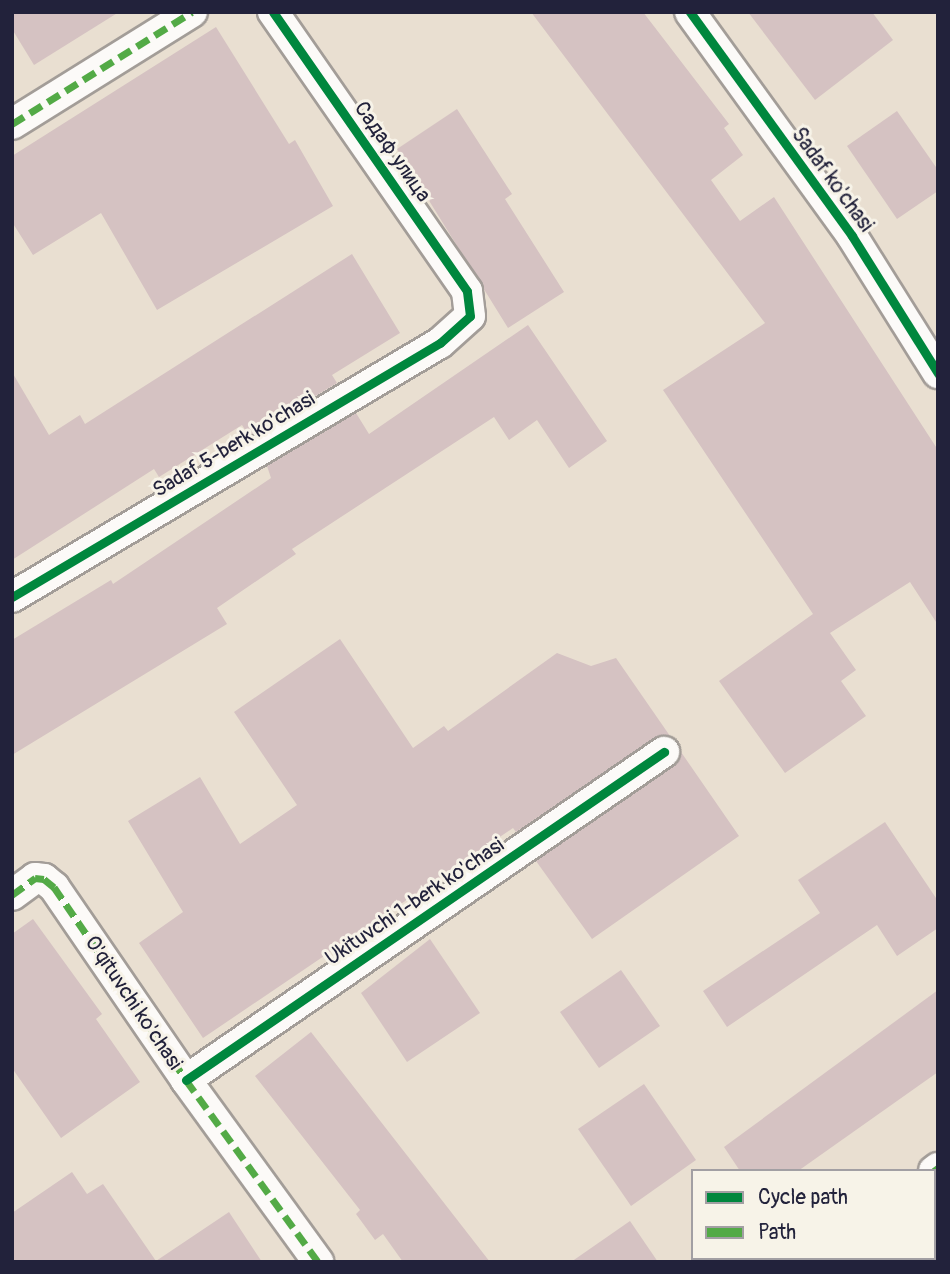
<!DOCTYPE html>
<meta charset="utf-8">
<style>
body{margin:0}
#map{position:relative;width:950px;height:1274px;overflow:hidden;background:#e9dfd1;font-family:Pangolin,sans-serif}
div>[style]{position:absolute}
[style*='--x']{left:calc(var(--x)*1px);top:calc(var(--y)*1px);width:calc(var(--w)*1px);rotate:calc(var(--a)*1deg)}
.building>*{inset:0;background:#d5c2c2}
.roads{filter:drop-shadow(2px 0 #a39d98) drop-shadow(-2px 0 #a39d98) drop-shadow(0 2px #a39d98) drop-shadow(0 -2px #a39d98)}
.minor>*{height:30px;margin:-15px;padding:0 15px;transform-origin:15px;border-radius:15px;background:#fcfaf8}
.quiet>*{height:7px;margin-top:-3.5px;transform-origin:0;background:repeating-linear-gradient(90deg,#53aa46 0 14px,transparent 0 21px)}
.cycleway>*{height:9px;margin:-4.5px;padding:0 4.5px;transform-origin:4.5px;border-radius:4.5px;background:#00873e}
span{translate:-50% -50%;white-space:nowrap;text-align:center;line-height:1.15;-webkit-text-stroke:6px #f7f3e8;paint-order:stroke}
.street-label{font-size:21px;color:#22223b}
.frame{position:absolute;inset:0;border:14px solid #22223b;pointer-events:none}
.legend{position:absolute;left:691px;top:1169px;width:245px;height:91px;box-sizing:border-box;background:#f7f3e8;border:2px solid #a29fa3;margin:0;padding:9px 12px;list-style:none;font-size:21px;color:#22223b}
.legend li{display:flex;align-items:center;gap:14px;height:35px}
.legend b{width:35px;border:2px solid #a29fa3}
</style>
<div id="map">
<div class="building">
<div style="clip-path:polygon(12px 12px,119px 12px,34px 65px,12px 29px)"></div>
<div style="clip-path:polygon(531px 12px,643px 12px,729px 124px,724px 128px,743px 155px,711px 180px,740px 221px,774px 197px,938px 450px,938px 625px,910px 582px,830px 633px,856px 670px,841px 681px,866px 716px,785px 773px,719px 681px,813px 614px,663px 390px,765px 323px)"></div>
<div style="clip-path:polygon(748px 12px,872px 12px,893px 40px,815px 100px)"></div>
<div style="clip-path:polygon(216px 27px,289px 144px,295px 140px,333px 206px,157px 310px,101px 213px,33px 255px,12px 222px,12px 156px)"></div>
<div style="clip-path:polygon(457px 109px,512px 194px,505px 199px,564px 292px,508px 328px,397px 149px)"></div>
<div style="clip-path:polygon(897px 111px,938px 170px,938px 191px,897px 219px,847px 146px)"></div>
<div style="clip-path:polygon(352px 254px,400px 333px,332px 375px,337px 383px,249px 436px,242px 425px,159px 477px,154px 469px,12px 560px,12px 372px,49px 435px,80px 415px,85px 424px)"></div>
<div style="clip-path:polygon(528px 325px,607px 441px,569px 468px,537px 420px,509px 440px,494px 417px,292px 549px,296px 554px,217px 608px,227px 624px,12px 755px,12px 640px,111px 580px,113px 584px,271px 478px,267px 466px,356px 413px,369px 434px)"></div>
<div style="clip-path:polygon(340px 639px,413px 748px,444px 726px,448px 731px,557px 653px,591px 666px,616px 658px,670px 736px,654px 738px,516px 832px,513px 828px,203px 1038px,139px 943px,183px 912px,128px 821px,200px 777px,240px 844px,297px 805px,234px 712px)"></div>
<div style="clip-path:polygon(681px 752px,739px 836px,592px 939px,536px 861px,674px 766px)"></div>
<div style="clip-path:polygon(885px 822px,938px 901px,938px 928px,897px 956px,877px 925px,727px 1027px,703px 991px,820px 913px,798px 880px)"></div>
<div style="clip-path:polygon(33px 919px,102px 1014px,96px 1019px,140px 1082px,61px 1138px,12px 1068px,12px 934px)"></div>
<div style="clip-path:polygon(430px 939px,480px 1013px,407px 1062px,361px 993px)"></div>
<div style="clip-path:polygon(621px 970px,660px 1026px,599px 1068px,560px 1012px)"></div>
<div style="clip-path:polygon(938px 990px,938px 1072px,798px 1171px,740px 1171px,724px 1147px)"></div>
<div style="clip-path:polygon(311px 1032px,490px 1262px,403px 1262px,383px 1234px,375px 1240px,356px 1214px,360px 1210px,255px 1076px)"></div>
<div style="clip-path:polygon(644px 1084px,696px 1160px,631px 1206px,578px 1129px)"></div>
<div style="clip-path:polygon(72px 1172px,87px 1194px,103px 1184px,156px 1261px,229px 1212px,262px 1262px,12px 1262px,12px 1213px)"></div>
<div style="clip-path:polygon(630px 1221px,658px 1262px,571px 1262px)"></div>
</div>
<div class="roads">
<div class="minor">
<div style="--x:690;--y:12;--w:276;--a:54.1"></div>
<div style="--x:852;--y:236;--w:162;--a:57.9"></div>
<div style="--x:12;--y:124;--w:212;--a:-31.9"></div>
<div style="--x:12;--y:597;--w:498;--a:-30.7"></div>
<div style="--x:440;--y:343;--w:40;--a:-42"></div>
<div style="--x:470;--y:316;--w:25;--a:-97"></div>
<div style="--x:467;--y:291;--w:340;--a:-124.8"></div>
<div style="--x:12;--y:895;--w:29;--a:-36"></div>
<div style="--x:35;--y:878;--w:9;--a:6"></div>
<div style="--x:44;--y:879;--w:13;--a:39"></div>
<div style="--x:54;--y:887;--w:234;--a:55.6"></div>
<div style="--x:186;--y:1080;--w:225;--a:54"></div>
<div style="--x:186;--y:1080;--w:580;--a:-34.46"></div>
<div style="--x:934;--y:1171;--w:5;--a:-37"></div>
<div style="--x:810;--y:1262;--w:6;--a:-39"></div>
</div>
</div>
<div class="quiet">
<div style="--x:12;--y:124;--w:212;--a:-31.9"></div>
<div style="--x:12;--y:895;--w:29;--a:-36"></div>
<div style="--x:35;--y:878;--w:9;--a:6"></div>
<div style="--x:44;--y:879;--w:13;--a:39"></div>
<div style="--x:54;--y:887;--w:234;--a:55.6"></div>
<div style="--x:186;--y:1080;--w:225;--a:54"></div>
<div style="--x:934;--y:1171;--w:5;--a:-37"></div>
<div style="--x:810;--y:1262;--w:6;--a:-39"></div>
</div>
<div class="cycleway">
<div style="--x:690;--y:12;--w:276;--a:54.1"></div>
<div style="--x:852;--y:236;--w:162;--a:57.9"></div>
<div style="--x:12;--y:597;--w:498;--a:-30.7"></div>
<div style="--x:440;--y:343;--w:40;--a:-42"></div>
<div style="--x:470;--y:316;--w:25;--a:-97"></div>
<div style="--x:467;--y:291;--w:340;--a:-124.8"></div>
<div style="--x:186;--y:1080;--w:580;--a:-34.46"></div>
</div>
<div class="street-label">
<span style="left:392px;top:152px;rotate:55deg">Садаф улица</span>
<span style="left:832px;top:180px;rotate:54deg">Sadaf ko'chasi</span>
<span style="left:234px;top:445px;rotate:-31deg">Sadaf 5-berk ko'chasi</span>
<span style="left:415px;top:902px;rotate:-34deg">Ukituvchi 1-berk ko'chasi</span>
<span style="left:133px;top:1003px;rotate:56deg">O'qituvchi ko'chasi</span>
</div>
<div class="frame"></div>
<ul class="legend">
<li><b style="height:9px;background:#00873e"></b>Cycle path</li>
<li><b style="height:9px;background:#53aa46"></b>Path</li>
</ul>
</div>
